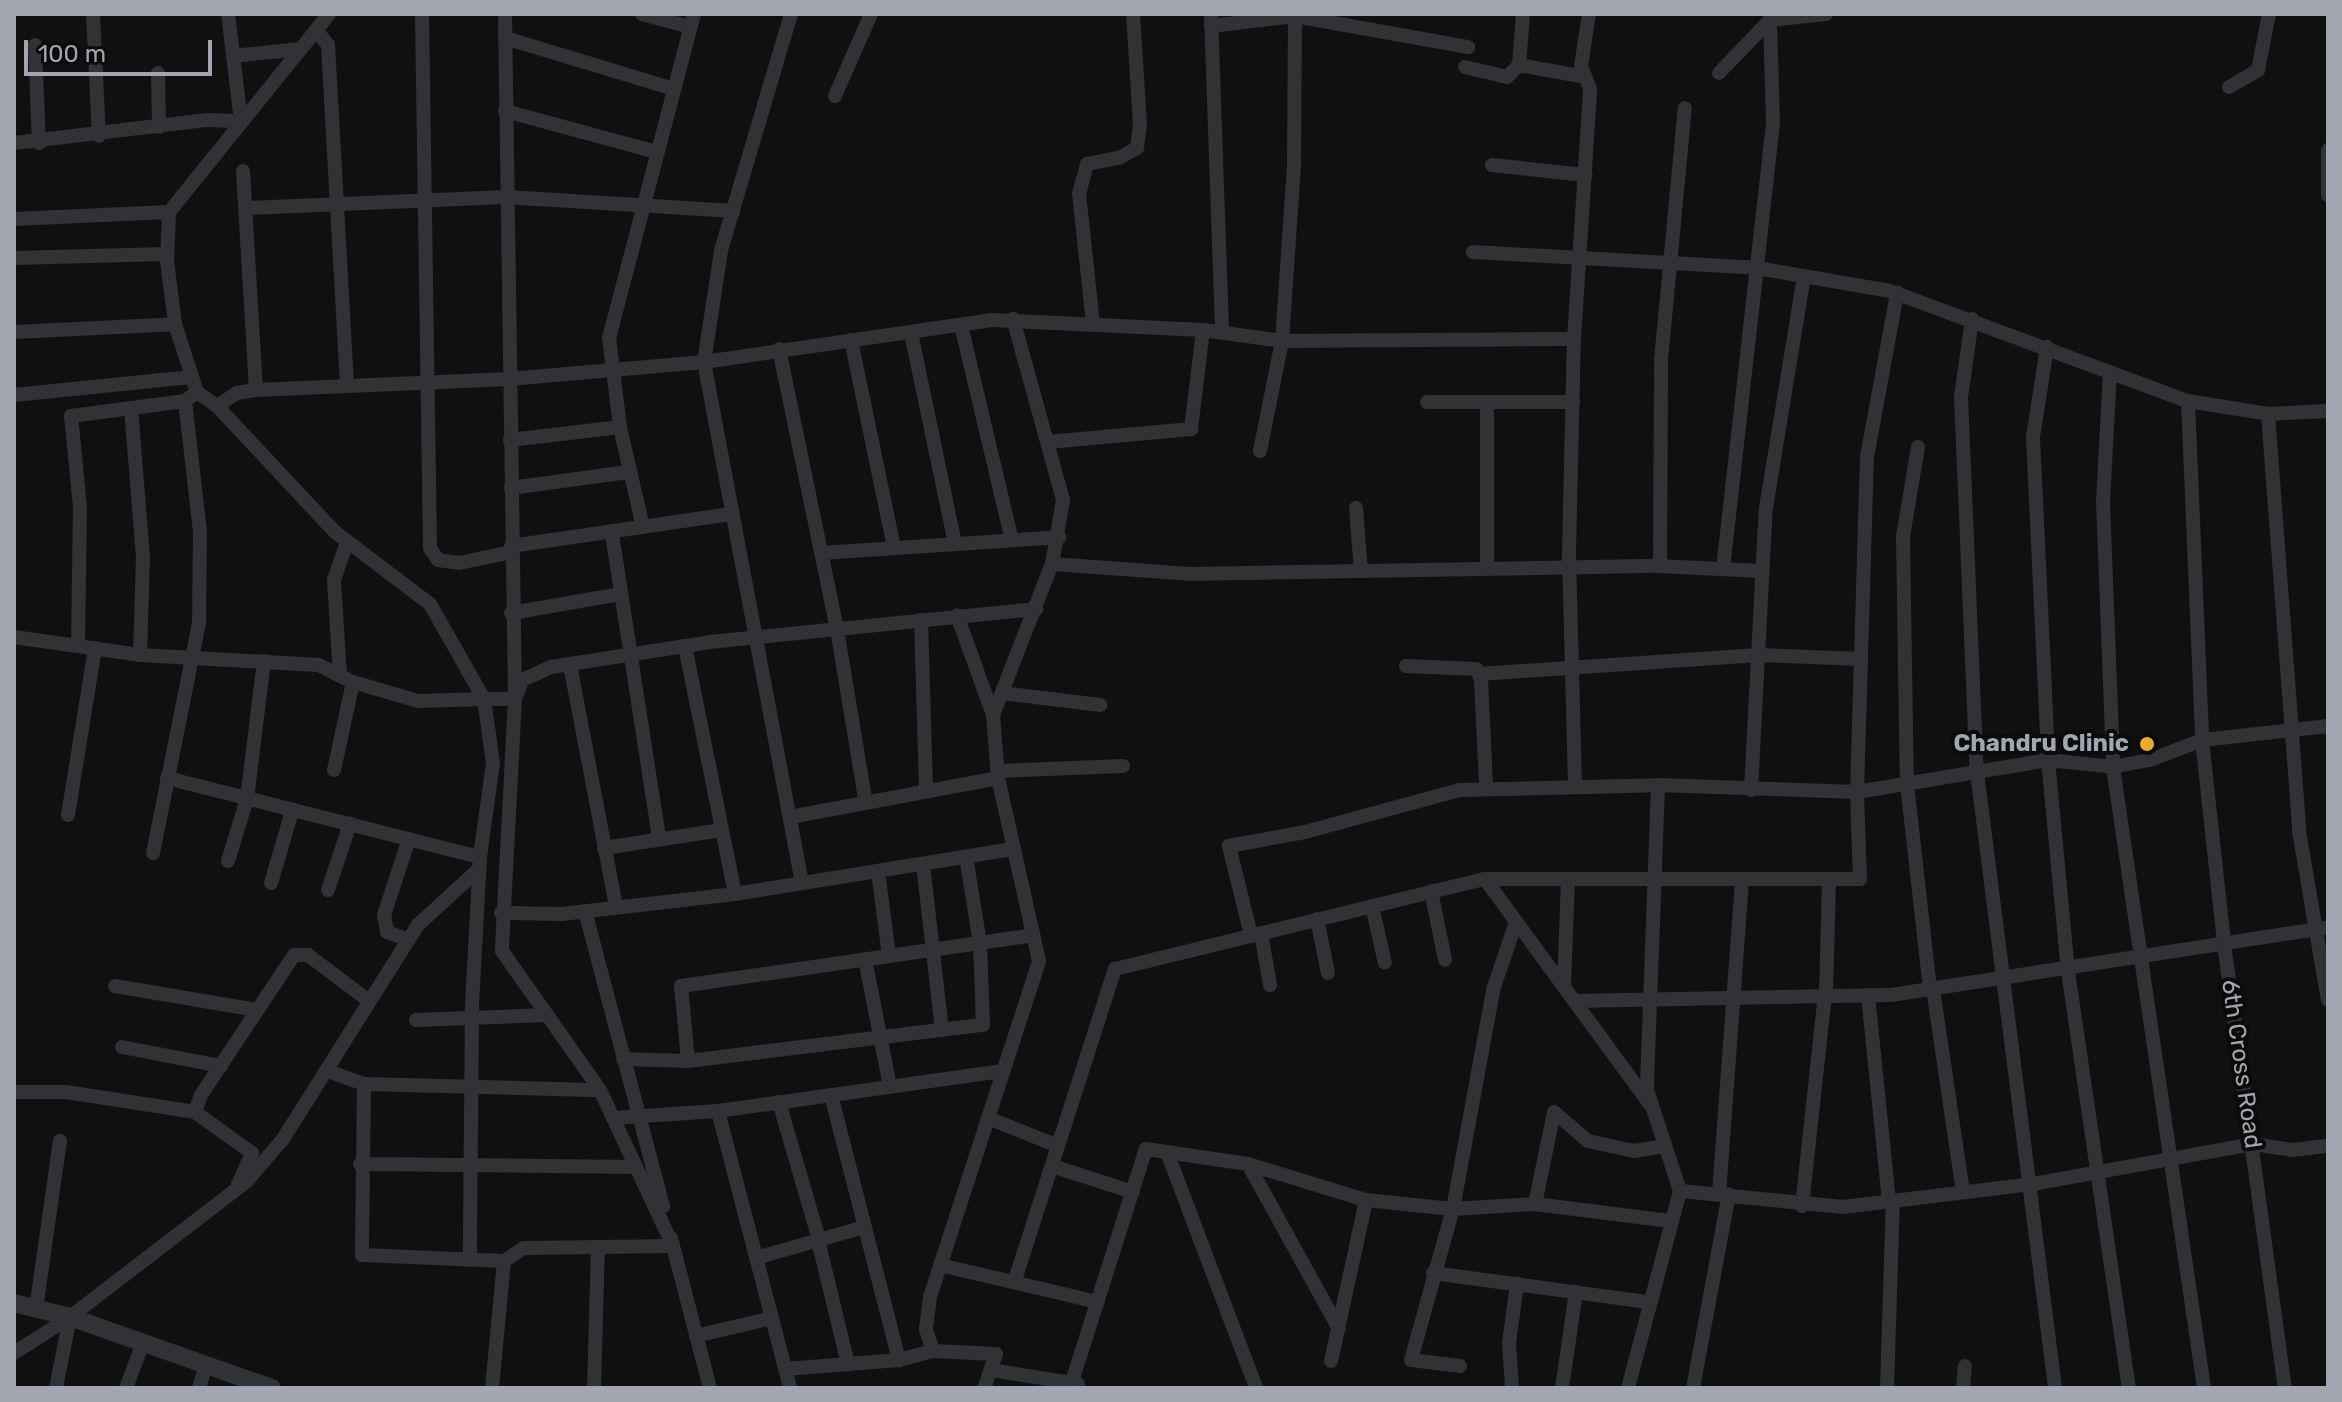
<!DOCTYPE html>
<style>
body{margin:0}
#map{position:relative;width:2342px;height:1402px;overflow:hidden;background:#101011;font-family:Rubik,sans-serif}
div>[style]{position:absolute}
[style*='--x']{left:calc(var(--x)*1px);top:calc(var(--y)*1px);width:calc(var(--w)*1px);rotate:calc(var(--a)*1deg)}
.minor>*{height:14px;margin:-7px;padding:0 7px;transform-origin:7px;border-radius:7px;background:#313236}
.tertiary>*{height:18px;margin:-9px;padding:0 9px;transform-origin:9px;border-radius:9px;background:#313236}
.dots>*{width:22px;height:22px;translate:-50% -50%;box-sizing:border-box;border:4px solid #0b0b0c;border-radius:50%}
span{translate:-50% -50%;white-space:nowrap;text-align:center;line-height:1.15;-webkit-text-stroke:8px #0b0b0c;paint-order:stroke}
.poi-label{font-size:24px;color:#a1a6b1;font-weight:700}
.right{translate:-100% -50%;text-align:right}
.street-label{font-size:24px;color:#a1a6b1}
.frame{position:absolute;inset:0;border:16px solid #a1a6b1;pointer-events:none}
.scale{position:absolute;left:24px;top:40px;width:188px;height:36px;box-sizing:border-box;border:4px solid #a1a6b1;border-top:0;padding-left:10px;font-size:24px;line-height:28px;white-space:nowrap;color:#a1a6b1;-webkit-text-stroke:6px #0b0b0c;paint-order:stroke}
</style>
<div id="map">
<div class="minor">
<div style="--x:93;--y:14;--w:122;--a:87.2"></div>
<div style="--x:329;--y:14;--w:255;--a:128.9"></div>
<div style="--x:169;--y:212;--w:49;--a:92.3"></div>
<div style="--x:167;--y:261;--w:64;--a:82.8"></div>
<div style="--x:175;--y:324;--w:71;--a:72.1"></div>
<div style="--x:197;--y:392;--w:24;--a:35"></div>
<div style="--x:217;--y:406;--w:173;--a:46.9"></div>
<div style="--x:335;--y:532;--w:119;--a:37.2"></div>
<div style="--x:430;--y:604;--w:109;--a:60.4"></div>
<div style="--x:484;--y:699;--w:31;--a:0"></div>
<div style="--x:422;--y:14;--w:534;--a:89.14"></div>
<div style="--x:430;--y:548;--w:14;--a:56"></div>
<div style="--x:438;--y:560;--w:21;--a:8"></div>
<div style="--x:459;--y:563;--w:53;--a:-11.9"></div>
<div style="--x:505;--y:14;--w:685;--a:89.16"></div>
<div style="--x:515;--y:699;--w:252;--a:93"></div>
<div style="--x:502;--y:951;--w:170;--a:54.8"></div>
<div style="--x:600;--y:1090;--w:172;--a:64.9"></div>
<div style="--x:673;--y:1246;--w:147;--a:75.4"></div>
<div style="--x:642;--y:14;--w:50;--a:15.2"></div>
<div style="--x:791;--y:14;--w:247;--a:106.5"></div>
<div style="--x:721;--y:251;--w:112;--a:98.7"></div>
<div style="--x:704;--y:362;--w:530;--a:79.35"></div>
<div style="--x:1211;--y:14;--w:319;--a:88"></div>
<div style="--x:1211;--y:26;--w:85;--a:-6.8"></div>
<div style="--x:1295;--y:16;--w:176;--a:10.2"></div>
<div style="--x:316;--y:30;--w:19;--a:51"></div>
<div style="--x:328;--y:45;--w:341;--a:86.8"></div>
<div style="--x:505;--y:38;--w:177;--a:16.8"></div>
<div style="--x:35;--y:45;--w:98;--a:87.7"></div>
<div style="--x:233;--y:56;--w:68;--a:-5.9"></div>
<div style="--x:1519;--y:65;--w:67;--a:10.3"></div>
<div style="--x:1465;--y:67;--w:43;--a:13.4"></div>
<div style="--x:1507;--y:77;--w:17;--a:-45"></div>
<div style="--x:1519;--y:65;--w:51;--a:-85.5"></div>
<div style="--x:158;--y:73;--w:54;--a:88.9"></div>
<div style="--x:1719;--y:73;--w:74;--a:-46.1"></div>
<div style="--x:1770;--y:20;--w:56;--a:-6.1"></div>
<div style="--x:2229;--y:87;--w:34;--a:-30"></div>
<div style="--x:2258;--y:70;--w:57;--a:-78.9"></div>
<div style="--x:835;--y:96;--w:90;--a:-66.3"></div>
<div style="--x:505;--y:111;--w:157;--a:15.1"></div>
<div style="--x:14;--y:143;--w:195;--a:-6.8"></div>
<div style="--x:208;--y:120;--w:33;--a:2"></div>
<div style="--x:241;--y:121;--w:108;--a:-96.9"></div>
<div style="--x:2328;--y:150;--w:45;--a:90"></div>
<div style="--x:1492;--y:165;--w:94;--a:6.1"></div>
<div style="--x:243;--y:171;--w:219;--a:86.6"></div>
<div style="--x:246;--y:208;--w:260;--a:-2.4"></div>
<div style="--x:506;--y:197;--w:228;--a:3.5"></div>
<div style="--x:14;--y:219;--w:155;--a:-2.6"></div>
<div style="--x:1473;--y:252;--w:284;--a:3.2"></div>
<div style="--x:1757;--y:268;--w:135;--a:9.8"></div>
<div style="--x:1890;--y:291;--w:318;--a:20.3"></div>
<div style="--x:2188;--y:401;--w:81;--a:9.2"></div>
<div style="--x:2268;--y:414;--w:60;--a:-2.9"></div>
<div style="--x:14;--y:258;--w:153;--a:-1.5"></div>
<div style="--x:1972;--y:319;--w:79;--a:98"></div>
<div style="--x:1961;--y:397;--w:375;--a:87.6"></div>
<div style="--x:1977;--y:772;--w:621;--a:82.78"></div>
<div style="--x:1093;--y:324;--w:131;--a:-96.1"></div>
<div style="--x:1079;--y:194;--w:31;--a:-75"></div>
<div style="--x:1087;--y:164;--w:33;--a:-11"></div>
<div style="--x:1119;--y:158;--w:21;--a:-29"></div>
<div style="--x:1137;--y:148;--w:23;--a:-83"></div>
<div style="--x:1140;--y:125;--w:111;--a:-93.6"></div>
<div style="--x:961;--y:325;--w:221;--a:76.7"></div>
<div style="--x:14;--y:332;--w:161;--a:-2.8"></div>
<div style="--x:911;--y:333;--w:216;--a:78.2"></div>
<div style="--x:851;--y:340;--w:212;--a:78.3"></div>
<div style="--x:2047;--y:347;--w:91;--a:98.8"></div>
<div style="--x:2033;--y:437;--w:323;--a:87.3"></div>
<div style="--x:2048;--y:760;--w:212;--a:84.6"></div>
<div style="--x:2068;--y:971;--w:421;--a:81.7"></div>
<div style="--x:779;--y:349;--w:286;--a:78.3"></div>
<div style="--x:837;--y:629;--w:172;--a:80.6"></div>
<div style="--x:2110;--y:372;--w:129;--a:93.1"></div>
<div style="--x:2103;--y:501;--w:266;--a:87.8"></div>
<div style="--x:2113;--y:767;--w:628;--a:81.66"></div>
<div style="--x:14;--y:395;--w:178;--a:-5.8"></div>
<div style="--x:2188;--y:401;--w:339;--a:87.6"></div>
<div style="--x:2202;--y:740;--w:205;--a:83.8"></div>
<div style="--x:2224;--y:944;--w:448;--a:82.2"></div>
<div style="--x:1427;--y:402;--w:146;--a:0"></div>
<div style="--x:217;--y:406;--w:24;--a:-33"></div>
<div style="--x:237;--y:393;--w:19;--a:-9"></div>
<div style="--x:256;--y:390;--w:253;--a:-2.5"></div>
<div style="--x:509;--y:379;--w:196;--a:-5"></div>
<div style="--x:704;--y:362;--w:291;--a:-8.3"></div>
<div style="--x:992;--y:320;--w:211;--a:2.7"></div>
<div style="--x:1203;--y:330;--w:80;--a:7.9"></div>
<div style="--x:1282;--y:341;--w:292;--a:-0.4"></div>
<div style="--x:131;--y:408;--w:148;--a:85.4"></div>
<div style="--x:143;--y:556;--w:99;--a:91.7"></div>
<div style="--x:2268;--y:414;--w:418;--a:85.7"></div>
<div style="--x:2299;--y:831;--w:171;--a:80.3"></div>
<div style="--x:510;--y:440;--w:111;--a:-6.7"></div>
<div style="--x:1048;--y:442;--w:144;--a:-5.2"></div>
<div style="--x:1191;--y:429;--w:100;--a:-83.1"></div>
<div style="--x:1918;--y:447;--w:91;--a:99.5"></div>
<div style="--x:1903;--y:537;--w:247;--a:89.1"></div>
<div style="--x:1907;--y:784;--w:206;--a:83.6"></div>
<div style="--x:1260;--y:451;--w:112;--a:-78.7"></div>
<div style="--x:1282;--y:341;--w:178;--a:-86.1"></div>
<div style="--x:1294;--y:163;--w:149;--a:-89.6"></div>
<div style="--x:511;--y:488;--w:118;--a:-7.8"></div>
<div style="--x:1356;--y:508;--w:63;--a:85.5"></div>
<div style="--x:643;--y:527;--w:103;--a:-103"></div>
<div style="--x:620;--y:427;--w:90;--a:-97"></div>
<div style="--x:609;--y:338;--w:335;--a:-75.3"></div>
<div style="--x:612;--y:534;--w:309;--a:81.2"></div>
<div style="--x:511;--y:546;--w:222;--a:-8.3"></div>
<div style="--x:821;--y:553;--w:239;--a:-3.8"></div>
<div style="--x:1052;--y:564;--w:138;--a:4.1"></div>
<div style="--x:1190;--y:574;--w:467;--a:-1"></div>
<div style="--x:1657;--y:566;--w:105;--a:2.7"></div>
<div style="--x:1660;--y:566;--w:206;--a:-89.7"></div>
<div style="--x:1661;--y:360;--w:253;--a:-84.6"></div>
<div style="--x:1487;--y:568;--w:166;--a:-90"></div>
<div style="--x:1723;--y:569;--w:450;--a:-83.6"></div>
<div style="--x:1773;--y:122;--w:102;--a:-91.7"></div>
<div style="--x:511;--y:613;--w:112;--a:-9.8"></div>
<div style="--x:921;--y:620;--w:169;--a:88.3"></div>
<div style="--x:14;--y:637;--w:127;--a:8.1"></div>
<div style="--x:140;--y:655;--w:179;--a:3.2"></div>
<div style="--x:319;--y:665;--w:38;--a:27"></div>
<div style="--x:353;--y:682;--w:68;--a:16.3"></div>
<div style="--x:418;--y:701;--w:66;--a:-1.7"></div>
<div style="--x:484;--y:699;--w:65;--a:82"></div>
<div style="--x:493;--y:763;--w:95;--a:97.9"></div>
<div style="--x:480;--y:857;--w:148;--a:93.1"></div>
<div style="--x:472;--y:1005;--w:252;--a:90.5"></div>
<div style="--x:78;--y:646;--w:139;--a:-89.2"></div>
<div style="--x:80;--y:507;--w:91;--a:-95.6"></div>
<div style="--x:71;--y:416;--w:115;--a:-7.5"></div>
<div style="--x:685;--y:646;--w:253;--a:78.6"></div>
<div style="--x:570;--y:665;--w:246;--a:79.2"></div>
<div style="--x:1406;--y:666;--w:70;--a:2.5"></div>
<div style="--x:1476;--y:669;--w:11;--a:63"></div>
<div style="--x:1481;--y:679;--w:108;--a:87.3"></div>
<div style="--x:1479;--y:674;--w:280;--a:-3.9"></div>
<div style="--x:1758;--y:655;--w:103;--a:2.2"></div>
<div style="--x:340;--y:676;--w:96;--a:-93.6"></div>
<div style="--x:334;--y:580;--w:40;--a:-71.1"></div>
<div style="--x:1002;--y:693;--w:99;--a:7"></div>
<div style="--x:517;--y:694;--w:15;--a:-70"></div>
<div style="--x:522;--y:680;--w:32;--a:-24"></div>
<div style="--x:551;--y:667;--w:161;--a:-8.9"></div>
<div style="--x:710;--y:642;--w:328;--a:-5.8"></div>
<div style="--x:993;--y:715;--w:162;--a:-68.7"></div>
<div style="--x:1052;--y:564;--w:65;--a:-80.2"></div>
<div style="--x:1063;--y:500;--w:188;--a:-105.4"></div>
<div style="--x:334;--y:770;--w:90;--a:-77.8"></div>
<div style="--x:997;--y:771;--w:126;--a:-2.3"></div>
<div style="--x:167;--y:778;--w:323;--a:14.2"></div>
<div style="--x:1575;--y:785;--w:232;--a:-91.5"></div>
<div style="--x:1569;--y:553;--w:214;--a:-88.7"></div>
<div style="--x:1574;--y:339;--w:251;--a:-86.3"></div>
<div style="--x:1590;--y:89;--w:25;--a:-111"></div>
<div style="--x:1581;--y:66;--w:53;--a:-81.3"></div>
<div style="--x:1658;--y:785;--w:305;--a:92.1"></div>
<div style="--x:1647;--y:1090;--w:106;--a:71.9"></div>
<div style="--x:1751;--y:790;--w:282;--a:-87"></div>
<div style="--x:1766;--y:508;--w:235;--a:-80.7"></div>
<div style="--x:68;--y:815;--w:169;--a:-80.8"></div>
<div style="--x:790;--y:817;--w:212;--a:-10.6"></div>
<div style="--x:409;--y:839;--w:80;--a:108.2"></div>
<div style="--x:384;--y:915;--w:17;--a:80"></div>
<div style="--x:387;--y:932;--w:23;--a:20"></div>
<div style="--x:604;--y:848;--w:119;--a:-8.7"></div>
<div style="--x:153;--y:853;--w:235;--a:-78.7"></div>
<div style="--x:199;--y:623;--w:91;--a:-89.4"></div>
<div style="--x:200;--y:532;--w:132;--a:-96.5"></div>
<div style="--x:185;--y:401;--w:15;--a:-37"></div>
<div style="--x:228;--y:861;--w:65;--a:-73"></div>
<div style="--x:247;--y:799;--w:139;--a:-83"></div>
<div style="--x:923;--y:864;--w:167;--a:83.5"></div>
<div style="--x:878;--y:871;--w:86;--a:82.6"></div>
<div style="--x:1485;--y:879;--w:278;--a:53.8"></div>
<div style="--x:271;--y:883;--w:75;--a:-73.7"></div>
<div style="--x:328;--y:890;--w:70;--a:-71.6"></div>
<div style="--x:1431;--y:891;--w:70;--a:78.5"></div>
<div style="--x:1372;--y:906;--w:58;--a:77.2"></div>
<div style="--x:585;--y:911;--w:306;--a:75.2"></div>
<div style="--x:501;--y:913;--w:61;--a:0.9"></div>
<div style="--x:562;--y:914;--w:174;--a:-6.6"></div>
<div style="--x:735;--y:894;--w:283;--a:-9.2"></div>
<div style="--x:1317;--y:919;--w:55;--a:78.5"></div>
<div style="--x:1261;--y:933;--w:53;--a:80.2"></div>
<div style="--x:1251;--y:935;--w:92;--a:-103.9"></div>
<div style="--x:1229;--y:846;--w:77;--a:-10.4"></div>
<div style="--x:1305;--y:832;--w:161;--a:-15.2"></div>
<div style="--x:1460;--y:790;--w:198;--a:-1.4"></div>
<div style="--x:1658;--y:785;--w:199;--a:2"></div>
<div style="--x:1857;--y:792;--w:194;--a:-9.5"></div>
<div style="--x:2048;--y:760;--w:65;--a:6.1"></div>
<div style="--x:2113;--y:767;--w:38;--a:-11"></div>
<div style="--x:2150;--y:760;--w:56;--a:-21"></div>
<div style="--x:2202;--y:740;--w:127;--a:-6.3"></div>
<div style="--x:865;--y:959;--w:130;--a:78.9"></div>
<div style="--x:115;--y:986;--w:144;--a:9.6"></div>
<div style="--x:1564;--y:987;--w:107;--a:-87.9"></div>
<div style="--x:1933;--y:989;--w:204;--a:81.6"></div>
<div style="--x:1826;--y:995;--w:116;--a:-88.5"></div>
<div style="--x:1868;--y:995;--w:208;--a:84.2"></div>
<div style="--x:1574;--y:1001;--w:317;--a:-1.1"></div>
<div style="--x:1891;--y:995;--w:442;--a:-8.8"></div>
<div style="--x:416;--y:1020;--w:131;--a:-2.2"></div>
<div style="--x:122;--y:1047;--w:101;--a:10.9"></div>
<div style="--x:623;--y:1059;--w:65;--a:1.8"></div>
<div style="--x:688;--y:1061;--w:297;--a:-7"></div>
<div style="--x:983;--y:1025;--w:82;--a:-92.1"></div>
<div style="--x:980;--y:943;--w:87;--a:-99.2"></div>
<div style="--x:688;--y:1061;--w:75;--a:-95.3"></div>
<div style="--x:681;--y:986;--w:356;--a:-8.2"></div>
<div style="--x:328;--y:1071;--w:38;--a:20"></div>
<div style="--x:364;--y:1084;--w:236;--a:1.5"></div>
<div style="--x:364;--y:1084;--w:171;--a:90.7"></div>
<div style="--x:362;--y:1255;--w:142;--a:2.4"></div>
<div style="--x:504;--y:1261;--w:24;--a:-33"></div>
<div style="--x:524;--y:1248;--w:149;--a:-0.8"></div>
<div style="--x:673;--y:1246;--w:8;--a:-104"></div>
<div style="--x:14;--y:1092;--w:52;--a:0"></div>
<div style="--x:66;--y:1092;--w:131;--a:8.8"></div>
<div style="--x:195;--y:1112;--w:70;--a:35.7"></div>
<div style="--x:252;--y:1153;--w:35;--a:114"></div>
<div style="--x:831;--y:1095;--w:274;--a:75.6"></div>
<div style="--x:779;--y:1102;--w:144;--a:73.8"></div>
<div style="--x:718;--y:1111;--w:286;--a:75.4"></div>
<div style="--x:195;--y:1112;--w:18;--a:-71"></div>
<div style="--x:201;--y:1095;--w:168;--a:-56.4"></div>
<div style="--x:294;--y:955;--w:14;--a:0"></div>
<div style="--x:308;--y:955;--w:76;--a:37"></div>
<div style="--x:1554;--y:1112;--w:45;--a:40.5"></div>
<div style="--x:1588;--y:1141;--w:47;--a:12.3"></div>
<div style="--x:1634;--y:1151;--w:32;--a:-9"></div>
<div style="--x:613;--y:1118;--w:105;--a:-3.8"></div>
<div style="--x:718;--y:1111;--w:288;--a:-8"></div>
<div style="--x:988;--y:1118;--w:75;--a:21.8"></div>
<div style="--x:1167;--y:1152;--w:252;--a:69.3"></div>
<div style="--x:360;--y:1164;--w:276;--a:0.6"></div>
<div style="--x:1248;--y:1164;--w:188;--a:61.1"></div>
<div style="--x:1052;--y:1166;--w:85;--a:17.8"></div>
<div style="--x:1719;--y:1194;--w:315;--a:-85.8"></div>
<div style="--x:1535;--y:1204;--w:94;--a:-78.3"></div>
<div style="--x:1802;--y:1206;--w:212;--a:-83.8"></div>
<div style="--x:818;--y:1240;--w:128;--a:76.4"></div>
<div style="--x:756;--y:1258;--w:112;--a:-16"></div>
<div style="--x:940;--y:1265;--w:162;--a:13.2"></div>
<div style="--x:1433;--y:1273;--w:217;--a:7.7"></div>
<div style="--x:1015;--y:1280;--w:327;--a:-72.2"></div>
<div style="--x:1115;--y:969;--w:381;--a:-13.7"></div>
<div style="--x:1485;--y:879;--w:375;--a:0"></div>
<div style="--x:1860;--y:879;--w:87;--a:-92"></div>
<div style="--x:1857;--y:792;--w:335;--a:-88.3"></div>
<div style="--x:1867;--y:457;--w:167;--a:-79.6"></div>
<div style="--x:36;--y:1309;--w:170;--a:-81.9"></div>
<div style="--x:696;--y:1336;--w:78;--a:-13.3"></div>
<div style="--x:933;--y:1351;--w:23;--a:-108"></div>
<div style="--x:926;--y:1329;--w:32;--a:-83"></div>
<div style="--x:930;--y:1297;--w:353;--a:-72"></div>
<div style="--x:1039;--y:961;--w:188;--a:-102.6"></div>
<div style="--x:998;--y:778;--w:63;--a:-94.5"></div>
<div style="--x:993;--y:715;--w:106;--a:-109.8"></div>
<div style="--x:14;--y:1353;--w:67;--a:-32.7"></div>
<div style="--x:70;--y:1317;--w:223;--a:-37.5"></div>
<div style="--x:247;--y:1181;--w:55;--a:-49.4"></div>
<div style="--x:283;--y:1139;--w:253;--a:-57.8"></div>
<div style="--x:418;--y:925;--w:84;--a:-42.6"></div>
<div style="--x:1331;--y:1361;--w:165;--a:-77.7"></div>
<div style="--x:1460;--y:1366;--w:49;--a:-173"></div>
<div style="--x:1411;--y:1360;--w:157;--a:-74.5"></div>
<div style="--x:1453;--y:1209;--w:223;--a:-79.6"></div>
<div style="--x:1493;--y:990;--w:72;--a:-71.3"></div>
<div style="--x:785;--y:1369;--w:114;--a:-4.5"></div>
<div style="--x:899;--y:1360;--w:35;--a:-15"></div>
<div style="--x:933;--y:1351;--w:63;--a:2.7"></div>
<div style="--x:996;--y:1354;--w:36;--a:109"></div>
<div style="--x:991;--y:1370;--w:88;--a:9.1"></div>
<div style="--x:56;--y:1388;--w:72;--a:-78.8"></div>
<div style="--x:126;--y:1388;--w:48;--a:-69.3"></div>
<div style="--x:199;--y:1388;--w:24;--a:-73"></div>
<div style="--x:492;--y:1388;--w:128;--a:-84.6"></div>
<div style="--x:594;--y:1388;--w:141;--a:-88.4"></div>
<div style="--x:1070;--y:1388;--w:251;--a:-72.4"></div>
<div style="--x:1146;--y:1149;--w:103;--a:8.4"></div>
<div style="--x:1248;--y:1164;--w:123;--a:17"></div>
<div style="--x:1366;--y:1200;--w:87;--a:5.9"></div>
<div style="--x:1453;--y:1209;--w:82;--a:-3.5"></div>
<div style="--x:1535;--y:1204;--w:136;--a:7.2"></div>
<div style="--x:1512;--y:1388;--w:45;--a:-93.8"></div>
<div style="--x:1509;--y:1343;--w:60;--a:-82.3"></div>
<div style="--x:1562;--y:1388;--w:97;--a:-81.7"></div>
<div style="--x:1628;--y:1388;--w:204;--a:-75.2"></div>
<div style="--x:1680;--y:1191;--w:164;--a:5.6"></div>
<div style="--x:1843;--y:1207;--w:190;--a:-6.9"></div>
<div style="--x:2032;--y:1184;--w:225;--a:-10.3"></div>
<div style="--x:2253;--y:1144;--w:40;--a:8.5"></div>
<div style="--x:2293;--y:1150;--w:35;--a:-7"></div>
<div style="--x:1693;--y:1388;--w:197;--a:-79.5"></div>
<div style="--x:1887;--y:1388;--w:187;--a:-88.2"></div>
<div style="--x:1963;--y:1388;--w:22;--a:-85"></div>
</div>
<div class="tertiary">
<div style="--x:14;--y:1303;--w:58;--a:14"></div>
<div style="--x:70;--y:1317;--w:214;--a:19.4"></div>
</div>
<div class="dots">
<div style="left:2147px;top:744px;background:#ebac2e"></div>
</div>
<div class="poi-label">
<span class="right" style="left:2129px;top:744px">Chandru Clinic</span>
</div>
<div class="street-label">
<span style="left:2241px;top:1064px;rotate:82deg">6th Cross Road</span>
</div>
<div class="frame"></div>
<div class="scale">100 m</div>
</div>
